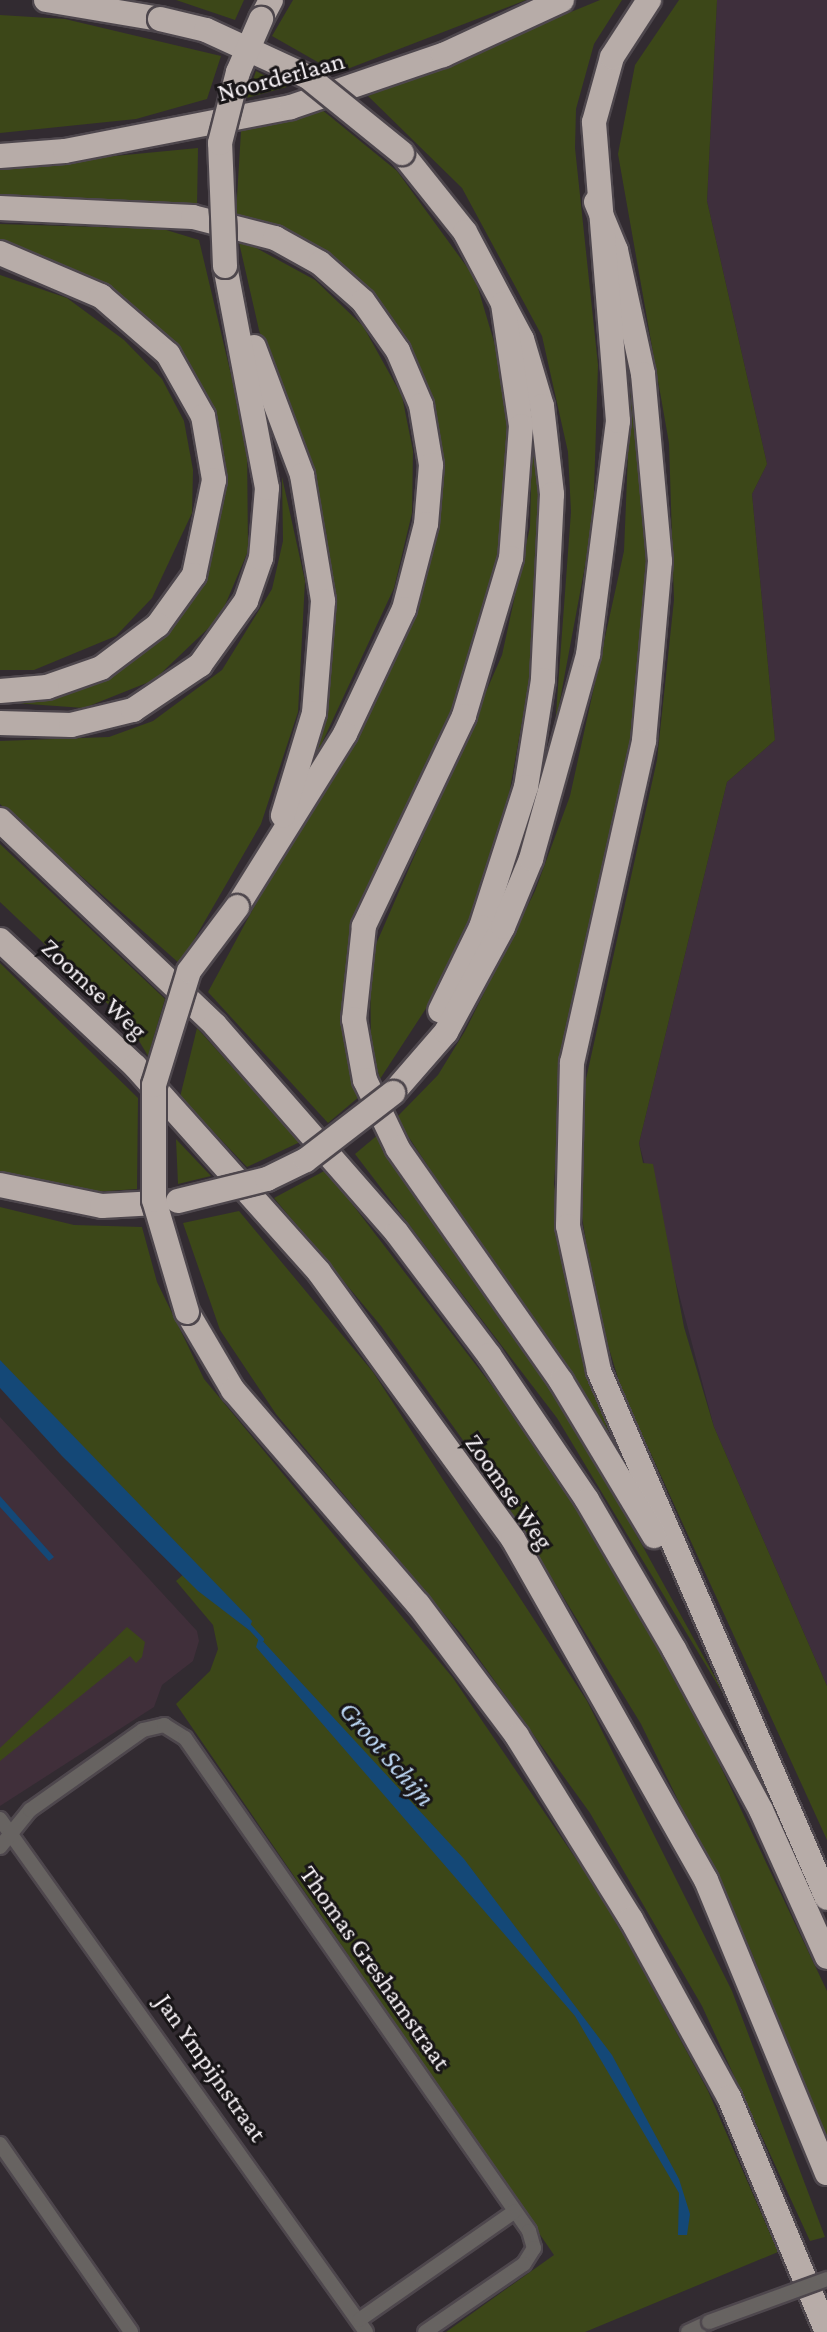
<!DOCTYPE html>
<style>
body{margin:0}
#map{position:relative;width:827px;height:2332px;overflow:hidden;background:#322b31;font-family:"Crimson Pro",serif}
div>[style]{position:absolute}
[style*='--x']{left:calc(var(--x)*1px);top:calc(var(--y)*1px);width:calc(var(--w)*1px);rotate:calc(var(--a)*1deg)}
.industrial>*{inset:0;background:#3e2f3c}
.education>*{inset:0;background:#402f3a}
.green>*{inset:0;background:#3c4718}
.water>*{inset:0;background:#144877}
.stream>*{height:5px;margin:-2.5px;padding:0 2.5px;transform-origin:2.5px;border-radius:2.5px;background:#144877}
.roads{filter:drop-shadow(2px 0 #4e474d) drop-shadow(-2px 0 #4e474d) drop-shadow(0 2px #4e474d) drop-shadow(0 -2px #4e474d)}
.street>*{height:14px;margin:-7px;padding:0 7px;transform-origin:7px;border-radius:7px;background:#676361}
.highway>*{height:24px;margin:-12px;padding:0 12px;transform-origin:12px;border-radius:12px;background:#b7aca8}
.bridges{filter:drop-shadow(2px 0 #4e474d) drop-shadow(-2px 0 #4e474d) drop-shadow(0 2px #4e474d) drop-shadow(0 -2px #4e474d)}
.street-bridge>*{height:14px;margin:-7px;padding:0 7px;transform-origin:7px;border-radius:7px;background:#676361}
.highway-bridge>*{height:24px;margin:-12px;padding:0 12px;transform-origin:12px;border-radius:12px;background:#b7aca8}
span{translate:-50% -50%;white-space:nowrap;text-align:center;line-height:1.15;-webkit-text-stroke:6px #181517;paint-order:stroke}
.street-label{font-size:26px;color:#f7f2f6}
.water-label{font-size:28px;color:#bed9f6;font-style:italic}
</style>
<div id="map">
<div class="industrial">
<div style="clip-path:polygon(717px 0,827px 0,827px 1686px,714px 1427px,639px 1143px,727px 782px,775px 740px,752px 494px,767px 464px,707px 201px)"></div>
</div>
<div class="education">
<div style="clip-path:polygon(0 1417px,197px 1631px,199px 1641px,193px 1661px,162px 1685px,154px 1707px,0 1806px)"></div>
</div>
<div class="green">
<div style="clip-path:polygon(176px 0,244px 0,235px 20px)"></div>
<div style="clip-path:polygon(293px 0,526px 0,337px 73px,272px 36px)"></div>
<div style="clip-path:polygon(600px 0,622px 0,594px 44px,576px 109px,575px 148px,598px 365px,593px 523px,555px 727px,571px 512px,568px 452px,542px 336px,462px 188px,368px 96px)"></div>
<div style="clip-path:polygon(679px 0,717px 0,707px 201px,767px 464px,752px 494px,775px 740px,727px 782px,639px 1143px,643px 1163px,653px 1164px,684px 1327px,714px 1427px,827px 1686px,827px 1840px,621px 1388px,597px 1309px,582px 1217px,584px 1088px,657px 760px,674px 600px,669px 443px,618px 154px,635px 65px)"></div>
<div style="clip-path:polygon(0 15px,65px 19px,221px 56px,207px 99px,136px 119px,0 133px)"></div>
<div style="clip-path:polygon(256px 71px,287px 87px,247px 98px)"></div>
<div style="clip-path:polygon(321px 109px,397px 171px,475px 278px,509px 392px,510px 464px,500px 559px,462px 691px,359px 903px,342px 1011px,360px 1096px,328px 1123px,208px 992px,414px 612px,440px 507px,433px 423px,312px 246px,236px 214px,241px 131px)"></div>
<div style="clip-path:polygon(198px 148px,197px 207px,0 201px,0 167px)"></div>
<div style="clip-path:polygon(0 224px,163px 229px,199px 240px,247px 442px,248px 551px,220px 617px,154px 680px,84px 708px,0 702px,51px 697px,200px 582px,217px 529px,221px 448px,196px 377px,173px 347px,0 246px)"></div>
<div style="clip-path:polygon(238px 238px,315px 280px,363px 326px,402px 396px,413px 451px,412px 513px,394px 588px,315px 758px,333px 585px,326px 531px,259px 330px)"></div>
<div style="clip-path:polygon(0 275px,67px 298px,124px 340px,162px 379px,184px 421px,193px 470px,192px 513px,152px 598px,116px 636px,34px 670px,0 670px)"></div>
<div style="clip-path:polygon(632px 357px,651px 527px,643px 694px,563px 1048px,554px 1184px,576px 1329px,612px 1443px,396px 1118px,438px 1075px,465px 1031px,535px 891px,570px 796px,624px 551px)"></div>
<div style="clip-path:polygon(539px 440px,540px 620px,502px 834px,455px 964px,380px 1079px,371px 1045px,370px 958px,502px 655px,530px 527px,532px 443px)"></div>
<div style="clip-path:polygon(282px 477px,305px 581px,298px 712px,261px 824px,180px 964px,0 804px,0 741px,109px 737px,153px 721px,222px 670px,272px 589px,283px 541px)"></div>
<div style="clip-path:polygon(0 844px,165px 999px,148px 1056px,129px 1024px,0 902px)"></div>
<div style="clip-path:polygon(0 963px,138px 1098px,137px 1189px,92px 1192px,0 1172px)"></div>
<div style="clip-path:polygon(197px 1028px,300px 1142px,247px 1167px,180px 1097px)"></div>
<div style="clip-path:polygon(380px 1133px,568px 1411px,737px 1717px,557px 1418px,355px 1154px)"></div>
<div style="clip-path:polygon(176px 1139px,211px 1176px,178px 1184px)"></div>
<div style="clip-path:polygon(326px 1170px,509px 1408px,589px 1528px,699px 1721px,827px 1991px,827px 2140px,749px 1946px,641px 1724px,493px 1482px,381px 1326px,274px 1198px)"></div>
<div style="clip-path:polygon(0 1207px,74px 1225px,142px 1227px,157px 1282px,204px 1379px,453px 1678px,608px 1906px,708px 2091px,778px 2252px,585px 2332px,446px 2332px,554px 2255px,176px 1704px,210px 1671px,218px 1649px,213px 1625px,176px 1581px,187px 1571px,0 1381px)"></div>
<div style="clip-path:polygon(239px 1211px,373px 1372px,587px 1701px,732px 1991px,825px 2237px,810px 2241px,702px 2006px,590px 1813px,461px 1634px,276px 1414px,220px 1330px,183px 1223px)"></div>
<div style="clip-path:polygon(127px 1627px,145px 1642px,142px 1657px,136px 1663px,130px 1656px,0 1761px,0 1748px)"></div>
</div>
<div class="water">
<div style="clip-path:polygon(0 1360px,252px 1621px,249px 1630px,198px 1591px,62px 1456px,0 1388px)"></div>
<div style="clip-path:polygon(0 1496px,54px 1557px,49px 1561px,0 1507px)"></div>
<div style="clip-path:polygon(259px 1637px,464px 1859px,612px 2055px,679px 2179px,690px 2214px,687px 2235px,678px 2235px,679px 2193px,575px 2016px,256px 1647px)"></div>
</div>
<div class="stream">
<div style="--x:246;--y:1623;--w:22;--a:47"></div>
</div>
<div class="roads">
<div class="street">
<div style="--x:0;--y:1819;--w:630;--a:54.49"></div>
<div style="--x:0;--y:1847;--w:48;--a:-51"></div>
<div style="--x:30;--y:1810;--w:138;--a:-35.3"></div>
<div style="--x:143;--y:1730;--w:22;--a:-13"></div>
<div style="--x:164;--y:1725;--w:25;--a:32"></div>
<div style="--x:185;--y:1738;--w:601;--a:55.09"></div>
<div style="--x:529;--y:2231;--w:18;--a:74"></div>
<div style="--x:534;--y:2248;--w:19;--a:122"></div>
<div style="--x:524;--y:2264;--w:120;--a:145.5"></div>
<div style="--x:0;--y:2144;--w:229;--a:55.1"></div>
<div style="--x:359;--y:2320;--w:190;--a:-34.9"></div>
<div style="--x:688;--y:2332;--w:23;--a:-25"></div>
</div>
<div class="highway">
<div style="--x:46;--y:0;--w:116;--a:9.5"></div>
<div style="--x:261;--y:19;--w:21;--a:-62"></div>
<div style="--x:402;--y:153;--w:101;--a:51.4"></div>
<div style="--x:465;--y:232;--w:121;--a:62"></div>
<div style="--x:522;--y:339;--w:70;--a:73.4"></div>
<div style="--x:542;--y:406;--w:89;--a:83.5"></div>
<div style="--x:552;--y:494;--w:186;--a:92.8"></div>
<div style="--x:543;--y:680;--w:108;--a:99"></div>
<div style="--x:526;--y:787;--w:147;--a:107.8"></div>
<div style="--x:481;--y:927;--w:93;--a:116"></div>
<div style="--x:0;--y:156;--w:65;--a:-4.4"></div>
<div style="--x:65;--y:151;--w:230;--a:-11"></div>
<div style="--x:291;--y:107;--w:161;--a:-18.9"></div>
<div style="--x:443;--y:55;--w:131;--a:-24.8"></div>
<div style="--x:596;--y:202;--w:52;--a:67.4"></div>
<div style="--x:616;--y:250;--w:127;--a:77.7"></div>
<div style="--x:643;--y:374;--w:188;--a:84.8"></div>
<div style="--x:660;--y:561;--w:181;--a:95.1"></div>
<div style="--x:644;--y:741;--w:329;--a:102.6"></div>
<div style="--x:572;--y:1062;--w:164;--a:91.4"></div>
<div style="--x:568;--y:1226;--w:148;--a:77.9"></div>
<div style="--x:599;--y:1371;--w:574;--a:66.6"></div>
<div style="--x:0;--y:208;--w:193;--a:2.7"></div>
<div style="--x:193;--y:217;--w:85;--a:14.4"></div>
<div style="--x:275;--y:238;--w:51;--a:29.1"></div>
<div style="--x:320;--y:263;--w:57;--a:41.5"></div>
<div style="--x:363;--y:301;--w:61;--a:55"></div>
<div style="--x:398;--y:351;--w:59;--a:66.9"></div>
<div style="--x:421;--y:405;--w:61;--a:80.5"></div>
<div style="--x:431;--y:465;--w:59;--a:94.8"></div>
<div style="--x:426;--y:524;--w:88;--a:104.5"></div>
<div style="--x:404;--y:609;--w:138;--a:115.3"></div>
<div style="--x:345;--y:734;--w:204;--a:122"></div>
<div style="--x:0;--y:253;--w:110;--a:23.1"></div>
<div style="--x:101;--y:296;--w:89;--a:40.9"></div>
<div style="--x:168;--y:354;--w:71;--a:60.6"></div>
<div style="--x:203;--y:416;--w:65;--a:80.2"></div>
<div style="--x:214;--y:480;--w:97;--a:101.9"></div>
<div style="--x:194;--y:575;--w:62;--a:125.8"></div>
<div style="--x:158;--y:625;--w:71;--a:143"></div>
<div style="--x:101;--y:668;--w:57;--a:160.6"></div>
<div style="--x:47;--y:687;--w:47;--a:175.1"></div>
<div style="--x:503;--y:304;--w:123;--a:81.6"></div>
<div style="--x:521;--y:426;--w:132;--a:94.3"></div>
<div style="--x:511;--y:558;--w:165;--a:106.6"></div>
<div style="--x:464;--y:716;--w:233;--a:115.5"></div>
<div style="--x:364;--y:926;--w:94;--a:96.1"></div>
<div style="--x:354;--y:1019;--w:62;--a:79.8"></div>
<div style="--x:365;--y:1080;--w:76;--a:64.4"></div>
<div style="--x:398;--y:1149;--w:284;--a:54.9"></div>
<div style="--x:561;--y:1381;--w:181;--a:59"></div>
<div style="--x:254;--y:347;--w:137;--a:69.4"></div>
<div style="--x:302;--y:475;--w:128;--a:80.5"></div>
<div style="--x:323;--y:601;--w:112;--a:94.6"></div>
<div style="--x:314;--y:713;--w:107;--a:106.9"></div>
<div style="--x:0;--y:723;--w:71;--a:1.6"></div>
<div style="--x:71;--y:725;--w:64;--a:-13.6"></div>
<div style="--x:133;--y:710;--w:81;--a:-33.9"></div>
<div style="--x:200;--y:665;--w:79;--a:-54.3"></div>
<div style="--x:246;--y:601;--w:46;--a:-70.8"></div>
<div style="--x:261;--y:558;--w:70;--a:-85.1"></div>
<div style="--x:267;--y:488;--w:226;--a:-100.7"></div>
<div style="--x:0;--y:820;--w:297;--a:43.6"></div>
<div style="--x:215;--y:1025;--w:276;--a:48.8"></div>
<div style="--x:397;--y:1233;--w:153;--a:53"></div>
<div style="--x:489;--y:1355;--w:175;--a:55.9"></div>
<div style="--x:587;--y:1500;--w:173;--a:59.7"></div>
<div style="--x:674;--y:1649;--w:183;--a:61.6"></div>
<div style="--x:761;--y:1810;--w:161;--a:65.8"></div>
<div style="--x:0;--y:940;--w:185;--a:43"></div>
<div style="--x:135;--y:1066;--w:276;--a:48.2"></div>
<div style="--x:319;--y:1272;--w:330;--a:54"></div>
<div style="--x:513;--y:1539;--w:392;--a:60.5"></div>
<div style="--x:706;--y:1880;--w:317;--a:67.6"></div>
<div style="--x:393;--y:1093;--w:81;--a:-49"></div>
<div style="--x:446;--y:1032;--w:119;--a:-61.5"></div>
<div style="--x:503;--y:927;--w:74;--a:-67.6"></div>
<div style="--x:531;--y:859;--w:212;--a:-74.4"></div>
<div style="--x:588;--y:655;--w:236;--a:-82.7"></div>
<div style="--x:618;--y:421;--w:300;--a:-94.6"></div>
<div style="--x:594;--y:122;--w:67;--a:-74.5"></div>
<div style="--x:612;--y:57;--w:68;--a:-57"></div>
<div style="--x:0;--y:1185;--w:104;--a:11.6"></div>
<div style="--x:102;--y:1206;--w:73;--a:-3.1"></div>
<div style="--x:187;--y:1312;--w:91;--a:59.5"></div>
<div style="--x:233;--y:1390;--w:283;--a:49.2"></div>
<div style="--x:418;--y:1604;--w:165;--a:53.1"></div>
<div style="--x:517;--y:1736;--w:216;--a:58.1"></div>
<div style="--x:631;--y:1919;--w:203;--a:61.2"></div>
<div style="--x:729;--y:2097;--w:255;--a:67.4"></div>
</div>
</div>
<div class="bridges">
<div class="street-bridge">
<div style="--x:709;--y:2322;--w:126;--a:-20"></div>
</div>
<div class="highway-bridge">
<div style="--x:160;--y:19;--w:47;--a:13.4"></div>
<div style="--x:206;--y:30;--w:112;--a:24.7"></div>
<div style="--x:308;--y:77;--w:121;--a:39"></div>
<div style="--x:225;--y:266;--w:123;--a:-92.3"></div>
<div style="--x:220;--y:143;--w:73;--a:-75.8"></div>
<div style="--x:238;--y:72;--w:58;--a:-66.5"></div>
<div style="--x:178;--y:1201;--w:92;--a:-13.9"></div>
<div style="--x:267;--y:1179;--w:43;--a:-26"></div>
<div style="--x:306;--y:1160;--w:110;--a:-37.6"></div>
<div style="--x:187;--y:1312;--w:117;--a:-106.4"></div>
<div style="--x:154;--y:1200;--w:115;--a:-90"></div>
<div style="--x:154;--y:1085;--w:119;--a:-72.9"></div>
<div style="--x:189;--y:971;--w:80;--a:-53.1"></div>
</div>
</div>
<div class="street-label">
<span style="left:281px;top:77px;rotate:-15deg">Noorderlaan</span>
<span style="left:94px;top:989px;rotate:43deg">Zoomse Weg</span>
<span style="left:509px;top:1492px;rotate:55deg">Zoomse Weg</span>
<span style="left:375px;top:1968px;rotate:55deg">Thomas Greshamstraat</span>
<span style="left:211px;top:2068px;rotate:55deg">Jan Ympijnstraat</span>
</div>
<div class="water-label">
<span style="left:387px;top:1754px;rotate:49deg">Groot Schijn</span>
</div>
</div>
